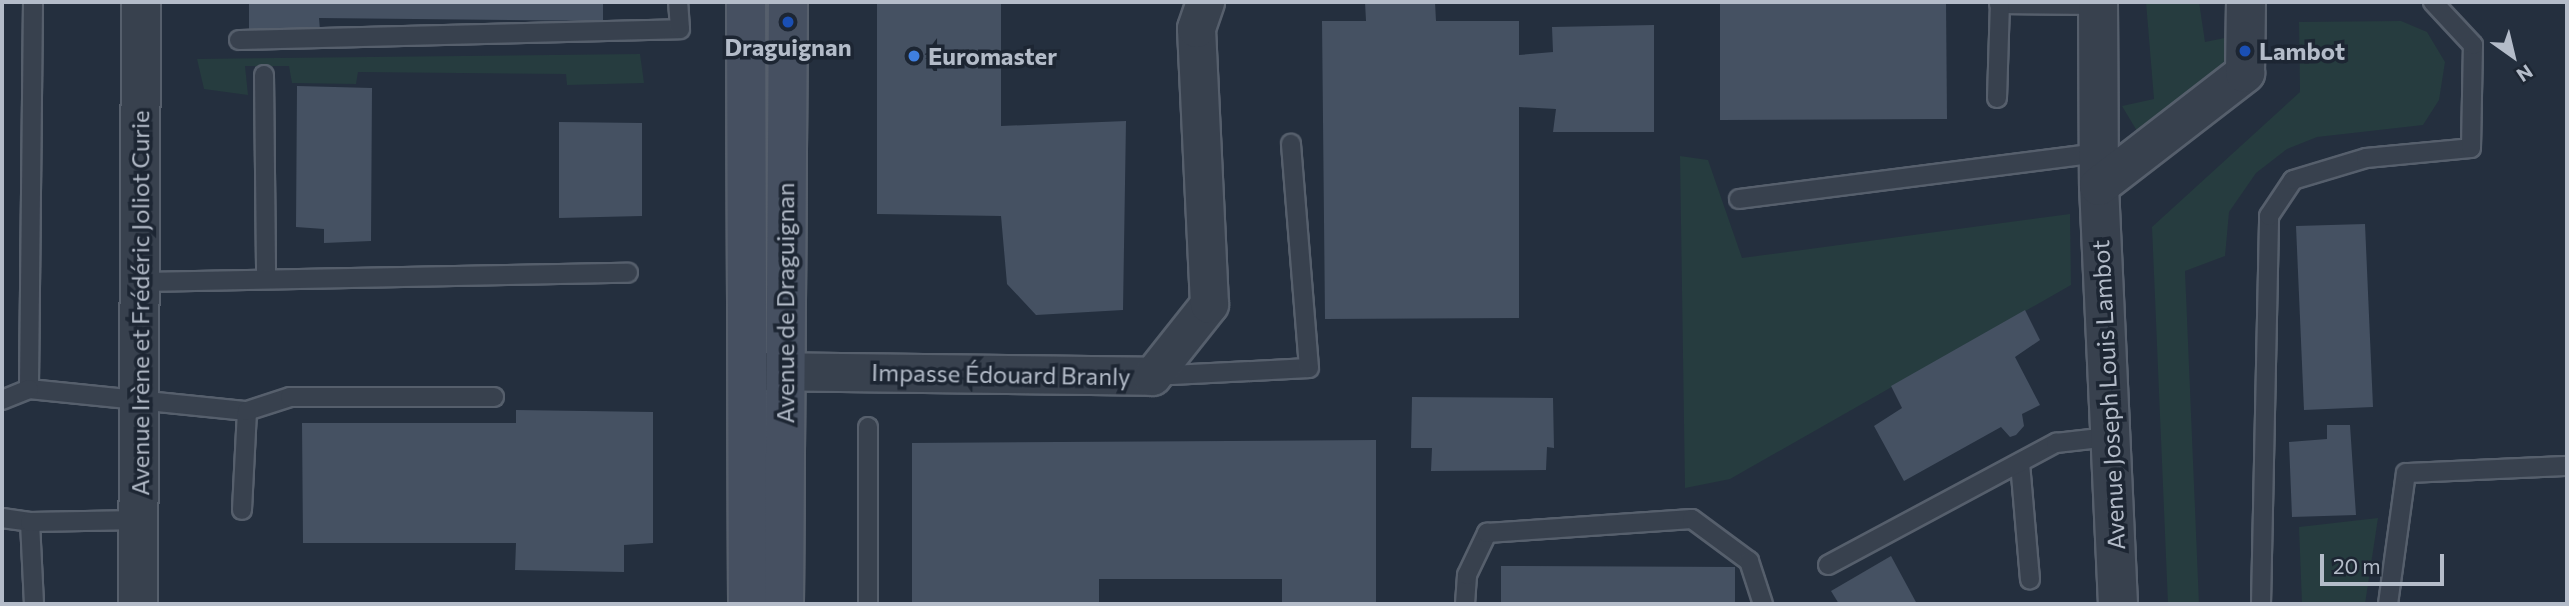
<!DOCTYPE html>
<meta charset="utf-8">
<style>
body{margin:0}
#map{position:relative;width:2569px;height:606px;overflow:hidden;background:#242f3e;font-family:Commissioner,sans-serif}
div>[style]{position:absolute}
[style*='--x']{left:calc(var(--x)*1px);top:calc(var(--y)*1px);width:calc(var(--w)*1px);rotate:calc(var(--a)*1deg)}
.green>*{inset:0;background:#263c3f}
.building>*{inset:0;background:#455162}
.roads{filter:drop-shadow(2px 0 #565f6c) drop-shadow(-2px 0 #565f6c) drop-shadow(0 2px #565f6c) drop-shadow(0 -2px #565f6c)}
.service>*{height:18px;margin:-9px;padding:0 9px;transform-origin:9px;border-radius:9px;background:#38414e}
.minor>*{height:37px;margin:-18.5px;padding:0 18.5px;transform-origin:18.5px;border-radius:18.5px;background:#38414e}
.tertiary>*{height:38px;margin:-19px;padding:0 19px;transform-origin:19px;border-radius:19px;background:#38414e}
.secondary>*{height:38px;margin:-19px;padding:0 19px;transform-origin:19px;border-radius:19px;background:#465061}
.dots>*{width:19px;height:19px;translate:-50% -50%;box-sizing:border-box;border:4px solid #1d2633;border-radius:50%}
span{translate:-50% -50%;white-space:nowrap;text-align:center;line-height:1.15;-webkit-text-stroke:7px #1d2633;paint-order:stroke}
.poi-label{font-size:24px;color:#b4bcc9;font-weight:700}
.left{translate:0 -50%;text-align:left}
.street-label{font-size:24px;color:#b4bcc9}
.frame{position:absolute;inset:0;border:4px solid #b4bcc9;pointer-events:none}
.north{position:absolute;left:2478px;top:21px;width:70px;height:70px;-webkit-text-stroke:5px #1d2633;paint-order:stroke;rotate:146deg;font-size:19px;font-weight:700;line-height:28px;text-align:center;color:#b4bcc9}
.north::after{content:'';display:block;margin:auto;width:24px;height:32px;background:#b4bcc9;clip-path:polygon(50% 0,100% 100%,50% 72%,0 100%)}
.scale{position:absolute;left:2320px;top:554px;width:124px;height:32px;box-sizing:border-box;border:4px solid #b4bcc9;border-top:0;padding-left:9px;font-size:21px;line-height:24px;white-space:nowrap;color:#b4bcc9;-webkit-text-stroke:5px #1d2633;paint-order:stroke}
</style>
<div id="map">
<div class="green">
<div style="clip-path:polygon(2146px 2px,2199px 2px,2205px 42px,2235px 36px,2223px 65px,2151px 135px,2137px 131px,2122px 106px,2154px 99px)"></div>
<div style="clip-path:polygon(2401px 21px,2427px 32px,2445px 62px,2439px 100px,2423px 125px,2317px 137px,2287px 149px,2256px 173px,2229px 212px,2225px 256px,2185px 271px,2199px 604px,2168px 604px,2152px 227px,2300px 92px,2299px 22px)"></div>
<div style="clip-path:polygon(640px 54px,644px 83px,567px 85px,566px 74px,358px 72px,356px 84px,292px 83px,289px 66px,245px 66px,248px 95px,204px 89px,197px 59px)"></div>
<div style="clip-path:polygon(1680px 156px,1708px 160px,1742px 258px,2070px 214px,2071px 285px,1730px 479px,1685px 488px)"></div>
<div style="clip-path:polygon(2378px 518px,2365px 604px,2302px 604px,2299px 527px)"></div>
</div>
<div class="building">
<div style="clip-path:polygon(249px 2px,603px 2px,603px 21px,319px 18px,320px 30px,249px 29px)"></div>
<div style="clip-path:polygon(877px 2px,1001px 2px,1001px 126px,1126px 121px,1123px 310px,1036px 315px,1007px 284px,1001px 216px,877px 214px)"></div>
<div style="clip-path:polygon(1365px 2px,1435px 2px,1436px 21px,1519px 21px,1519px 55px,1553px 52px,1552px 27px,1654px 25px,1654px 132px,1553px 132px,1556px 109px,1519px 107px,1519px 318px,1325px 319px,1322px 21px,1366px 21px)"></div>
<div style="clip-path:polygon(1720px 2px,1946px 2px,1947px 119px,1720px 120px)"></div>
<div style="clip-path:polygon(297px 86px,372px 88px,371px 241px,324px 243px,324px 229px,296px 227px)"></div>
<div style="clip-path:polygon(559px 122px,642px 123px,642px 216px,559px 218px)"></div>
<div style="clip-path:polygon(2365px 224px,2373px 407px,2304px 410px,2296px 226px)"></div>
<div style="clip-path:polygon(2025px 310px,2040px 340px,2015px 357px,2040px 405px,2022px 414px,2024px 426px,2016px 435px,2010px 437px,2001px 427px,1904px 481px,1874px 426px,1902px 408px,1891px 386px)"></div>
<div style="clip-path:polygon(1412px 397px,1553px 398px,1554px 448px,1547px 447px,1546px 470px,1431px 471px,1432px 448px,1411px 448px)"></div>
<div style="clip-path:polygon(516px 410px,653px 412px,653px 543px,624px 545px,624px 572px,515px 570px,516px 543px,303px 543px,302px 423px,516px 423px)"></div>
<div style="clip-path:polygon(2327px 425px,2350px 425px,2356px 515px,2292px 517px,2289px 442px,2327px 439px)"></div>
<div style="clip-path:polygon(1376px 440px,1376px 604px,1282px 604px,1282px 579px,1099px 579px,1099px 604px,912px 604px,912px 443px)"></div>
<div style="clip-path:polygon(1891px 556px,1917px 604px,1839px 604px,1831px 591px)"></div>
<div style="clip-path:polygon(1501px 566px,1735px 567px,1735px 604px,1501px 604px)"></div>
</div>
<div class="roads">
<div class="service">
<div style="--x:33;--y:2;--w:387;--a:90.6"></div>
<div style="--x:29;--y:389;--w:219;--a:5.8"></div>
<div style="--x:247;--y:411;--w:99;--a:92.9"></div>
<div style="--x:1999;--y:4;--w:99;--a:0.6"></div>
<div style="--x:239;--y:40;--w:441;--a:-1.4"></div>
<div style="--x:680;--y:29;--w:27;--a:-94"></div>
<div style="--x:264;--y:75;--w:204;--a:89.4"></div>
<div style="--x:1997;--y:98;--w:96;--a:-88.2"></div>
<div style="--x:1739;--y:199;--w:363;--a:-7.3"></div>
<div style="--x:139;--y:282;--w:489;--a:-1.1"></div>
<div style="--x:1152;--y:376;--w:157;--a:-2.9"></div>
<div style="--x:1309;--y:368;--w:225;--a:-94.6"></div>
<div style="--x:2;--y:400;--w:29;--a:-22"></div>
<div style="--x:247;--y:411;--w:45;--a:-18"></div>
<div style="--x:290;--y:397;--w:204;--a:0"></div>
<div style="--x:2020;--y:463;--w:117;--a:85.1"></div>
<div style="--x:2;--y:518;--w:28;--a:8"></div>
<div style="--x:1828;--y:565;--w:259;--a:-28.2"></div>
<div style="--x:2056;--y:443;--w:53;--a:-6.5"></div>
<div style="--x:34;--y:604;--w:82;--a:-92.8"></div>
<div style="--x:30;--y:522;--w:109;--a:-1.1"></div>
<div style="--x:868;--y:604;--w:177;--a:-90"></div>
<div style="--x:1465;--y:604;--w:29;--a:-86"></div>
<div style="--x:1467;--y:575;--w:47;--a:-64.5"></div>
<div style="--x:1487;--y:533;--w:205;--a:-3.9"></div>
<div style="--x:1692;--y:519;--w:71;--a:36.4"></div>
<div style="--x:1749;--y:561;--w:45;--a:72"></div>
<div style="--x:2261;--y:604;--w:388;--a:-88.8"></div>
<div style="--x:2269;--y:216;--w:43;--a:-56.3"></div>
<div style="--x:2293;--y:180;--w:76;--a:-16.8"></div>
<div style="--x:2366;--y:158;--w:105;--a:-5.4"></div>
<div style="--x:2471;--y:148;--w:103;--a:-88.9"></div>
<div style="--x:2473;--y:45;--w:59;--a:-132.9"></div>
<div style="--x:2388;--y:604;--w:132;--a:-82.2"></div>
<div style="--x:2406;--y:473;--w:161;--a:-2.5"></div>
</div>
<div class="minor">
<div style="--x:757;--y:371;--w:395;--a:0.7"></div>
<div style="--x:1152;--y:376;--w:92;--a:-51.6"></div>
<div style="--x:1209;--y:304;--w:276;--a:-92.7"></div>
<div style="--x:1196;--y:28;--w:28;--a:-71"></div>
</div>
<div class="tertiary">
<div style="--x:2098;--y:2;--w:184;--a:89.7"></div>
<div style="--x:2099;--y:186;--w:418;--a:87.4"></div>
<div style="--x:2099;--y:186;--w:185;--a:-37.7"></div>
<div style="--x:2245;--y:73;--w:71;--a:-89.2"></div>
<div style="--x:138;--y:604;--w:602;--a:-89.71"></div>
</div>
<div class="secondary">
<div style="--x:746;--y:2;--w:602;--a:89.81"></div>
<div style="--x:784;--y:604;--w:602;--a:-89.62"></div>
</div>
</div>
<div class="dots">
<div style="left:788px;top:22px;background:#1a4fb4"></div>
<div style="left:2245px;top:51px;background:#1a4fb4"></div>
<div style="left:914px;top:56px;background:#3f7fe0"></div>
</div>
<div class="poi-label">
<span style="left:788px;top:47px">Draguignan</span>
<span class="left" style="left:2259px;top:51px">Lambot</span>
<span class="left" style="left:928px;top:56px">Euromaster</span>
</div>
<div class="street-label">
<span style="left:140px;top:303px;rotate:-90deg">Avenue Irène et Frédéric Joliot Curie</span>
<span style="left:785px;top:303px;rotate:-90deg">Avenue de Draguignan</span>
<span style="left:1001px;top:374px;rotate:1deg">Impasse Édouard Branly</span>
<span style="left:2108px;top:395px;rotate:-93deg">Avenue Joseph Louis Lambot</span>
</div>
<div class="frame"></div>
<div class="north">N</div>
<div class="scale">20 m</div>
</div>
